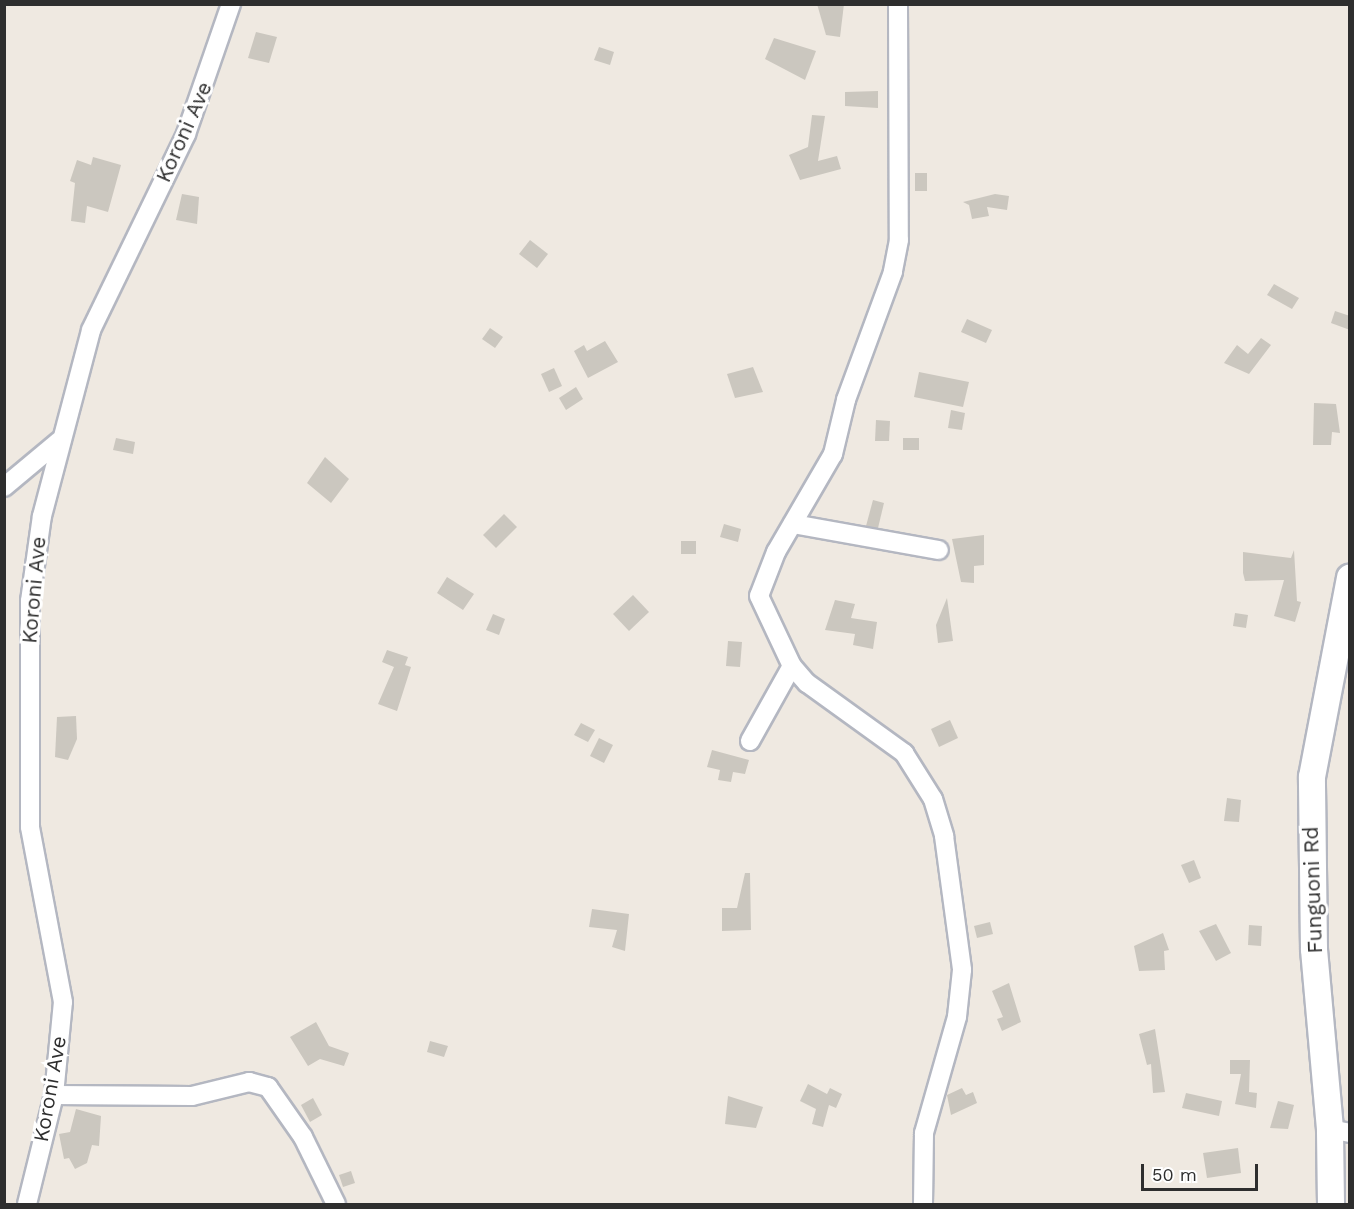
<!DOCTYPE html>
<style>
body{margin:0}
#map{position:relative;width:1354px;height:1209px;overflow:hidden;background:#efe9e1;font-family:"Work Sans",sans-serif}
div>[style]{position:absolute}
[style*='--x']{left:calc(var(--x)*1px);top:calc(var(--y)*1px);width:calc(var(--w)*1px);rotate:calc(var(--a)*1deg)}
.building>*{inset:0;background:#cbc7bf}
.roads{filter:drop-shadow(2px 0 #b4b7c1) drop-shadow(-2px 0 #b4b7c1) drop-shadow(0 2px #b4b7c1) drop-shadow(0 -2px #b4b7c1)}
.street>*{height:18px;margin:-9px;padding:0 9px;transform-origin:9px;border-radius:9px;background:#fff}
.secondary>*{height:26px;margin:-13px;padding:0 13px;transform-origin:13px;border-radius:13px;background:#fff}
span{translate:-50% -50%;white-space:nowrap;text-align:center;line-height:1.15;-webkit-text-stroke:6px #fff;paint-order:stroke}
.street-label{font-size:21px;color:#2e2e2e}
.frame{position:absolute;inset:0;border:6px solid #2e2e2e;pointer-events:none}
.scale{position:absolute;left:1141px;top:1164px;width:117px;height:27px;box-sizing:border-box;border:3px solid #2e2e2e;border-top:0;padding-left:8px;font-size:18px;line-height:21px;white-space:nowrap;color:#2e2e2e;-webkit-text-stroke:4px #fff;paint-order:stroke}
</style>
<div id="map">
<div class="building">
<div style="clip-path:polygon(817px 4px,844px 4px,840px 37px,826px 35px)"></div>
<div style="clip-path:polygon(256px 32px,277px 37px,269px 63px,248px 58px)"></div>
<div style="clip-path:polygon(774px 38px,816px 51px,805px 80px,765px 59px)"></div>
<div style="clip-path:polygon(599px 47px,614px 52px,610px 65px,594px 60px)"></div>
<div style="clip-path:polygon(878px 91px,878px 108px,845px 106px,845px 92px)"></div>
<div style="clip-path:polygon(812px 115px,825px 116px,818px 161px,837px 156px,841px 169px,800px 180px,789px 155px,808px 147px)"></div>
<div style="clip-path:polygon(93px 157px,121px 165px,108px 212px,87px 206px,85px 223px,71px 221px,75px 183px,70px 181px,77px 160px,91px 165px)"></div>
<div style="clip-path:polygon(915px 173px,927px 173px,927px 191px,915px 191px)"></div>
<div style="clip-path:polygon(182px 194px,199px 197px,197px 224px,176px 220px)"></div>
<div style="clip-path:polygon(995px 194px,1009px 196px,1007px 210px,987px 207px,989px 216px,972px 219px,969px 205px,963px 202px)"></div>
<div style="clip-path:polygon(530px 240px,548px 254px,537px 268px,519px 254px)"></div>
<div style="clip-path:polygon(1274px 284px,1299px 298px,1292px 309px,1267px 295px)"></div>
<div style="clip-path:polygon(1335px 311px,1350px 316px,1350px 330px,1331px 323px)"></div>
<div style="clip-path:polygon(967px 319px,992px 330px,986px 343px,961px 332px)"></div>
<div style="clip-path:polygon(490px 328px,503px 337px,495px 348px,482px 339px)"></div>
<div style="clip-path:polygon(1261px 338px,1271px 345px,1249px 374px,1224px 363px,1237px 345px,1248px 354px)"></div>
<div style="clip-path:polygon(605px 341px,618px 362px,588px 378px,574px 351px,584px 345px,587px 351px)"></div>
<div style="clip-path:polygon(753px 367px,763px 392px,735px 398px,727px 374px)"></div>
<div style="clip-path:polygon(554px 368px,562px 386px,549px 392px,541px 374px)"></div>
<div style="clip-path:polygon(919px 372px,969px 382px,963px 407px,914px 397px)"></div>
<div style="clip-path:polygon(576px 387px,583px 399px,566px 410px,559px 398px)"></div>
<div style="clip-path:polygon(1314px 403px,1336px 404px,1340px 433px,1332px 432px,1331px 445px,1313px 445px)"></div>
<div style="clip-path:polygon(951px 410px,965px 413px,962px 430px,948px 428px)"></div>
<div style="clip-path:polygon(876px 420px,890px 421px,889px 441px,875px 441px)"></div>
<div style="clip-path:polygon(116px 438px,135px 442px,133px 454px,113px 450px)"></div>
<div style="clip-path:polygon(903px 438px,919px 438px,919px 450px,903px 450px)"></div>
<div style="clip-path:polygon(325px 457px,349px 479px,331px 503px,307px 483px)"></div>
<div style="clip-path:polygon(873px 500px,884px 503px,878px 528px,866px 526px)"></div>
<div style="clip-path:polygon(504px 514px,517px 527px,496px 548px,483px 535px)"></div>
<div style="clip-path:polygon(724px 524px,741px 529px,738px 542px,720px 537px)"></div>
<div style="clip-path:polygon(984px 535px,984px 565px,974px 566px,974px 583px,961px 582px,952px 539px)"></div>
<div style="clip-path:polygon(681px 541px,696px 541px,696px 554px,681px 554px)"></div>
<div style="clip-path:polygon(1294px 550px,1297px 601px,1301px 602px,1295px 622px,1274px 616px,1284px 580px,1245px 581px,1243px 573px,1243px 552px,1291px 558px)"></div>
<div style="clip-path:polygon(447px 577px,474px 594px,463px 610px,437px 593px)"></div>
<div style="clip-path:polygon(633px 595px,649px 612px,629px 631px,613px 614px)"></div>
<div style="clip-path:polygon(947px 598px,953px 641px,938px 643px,936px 625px)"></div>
<div style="clip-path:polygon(835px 600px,855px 604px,851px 618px,877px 622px,873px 649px,853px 645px,855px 634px,825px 630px)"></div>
<div style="clip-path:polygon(1235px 613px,1248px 615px,1246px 628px,1233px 626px)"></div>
<div style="clip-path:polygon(493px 614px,505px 619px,499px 635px,486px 630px)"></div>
<div style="clip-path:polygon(728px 641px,742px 642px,740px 667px,726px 666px)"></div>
<div style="clip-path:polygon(387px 650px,408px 657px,405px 665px,411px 667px,397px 711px,378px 704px,394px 667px,382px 662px)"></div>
<div style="clip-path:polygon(76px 716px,77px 739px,68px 760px,55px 757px,57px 717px)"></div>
<div style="clip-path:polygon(950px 720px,958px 738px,939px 747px,931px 729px)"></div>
<div style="clip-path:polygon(581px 723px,595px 730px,588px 742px,574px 735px)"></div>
<div style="clip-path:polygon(599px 738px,613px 745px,604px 763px,590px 756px)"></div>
<div style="clip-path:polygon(712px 750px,749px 760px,745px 774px,733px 772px,731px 782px,718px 780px,720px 770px,707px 767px)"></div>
<div style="clip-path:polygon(1227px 798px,1241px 800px,1239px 822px,1224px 821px)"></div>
<div style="clip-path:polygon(1194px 860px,1201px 878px,1189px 883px,1181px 865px)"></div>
<div style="clip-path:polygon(745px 873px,750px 873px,751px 930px,722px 931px,722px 908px,737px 908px)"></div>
<div style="clip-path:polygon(592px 909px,629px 914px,625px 951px,612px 947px,617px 930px,589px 927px)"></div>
<div style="clip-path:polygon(990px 922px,993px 934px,977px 938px,974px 926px)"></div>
<div style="clip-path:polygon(1216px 924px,1231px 953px,1216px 961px,1199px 931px)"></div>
<div style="clip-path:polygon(1249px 925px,1262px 926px,1261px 946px,1248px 945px)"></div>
<div style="clip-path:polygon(1163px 933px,1169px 950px,1164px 951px,1165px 970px,1139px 971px,1134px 946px)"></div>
<div style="clip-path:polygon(1009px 983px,1021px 1022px,1002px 1031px,997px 1019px,1003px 1017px,992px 991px)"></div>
<div style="clip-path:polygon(316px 1022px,329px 1046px,349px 1053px,344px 1066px,320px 1059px,308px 1066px,290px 1037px)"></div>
<div style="clip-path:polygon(1155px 1029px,1165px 1092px,1153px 1093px,1151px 1064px,1147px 1065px,1139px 1034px)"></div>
<div style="clip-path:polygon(430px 1041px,448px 1046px,444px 1057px,427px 1052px)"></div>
<div style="clip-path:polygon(1230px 1060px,1250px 1060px,1249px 1092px,1257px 1093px,1256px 1108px,1235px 1104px,1241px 1074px,1230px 1074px)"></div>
<div style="clip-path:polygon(808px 1084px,827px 1094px,830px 1088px,842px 1094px,836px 1108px,829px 1105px,823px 1127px,812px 1124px,816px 1109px,800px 1101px)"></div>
<div style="clip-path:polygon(962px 1088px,966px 1095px,973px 1092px,977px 1103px,951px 1115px,947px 1095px)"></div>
<div style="clip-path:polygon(1186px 1093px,1222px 1101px,1219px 1116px,1182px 1108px)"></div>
<div style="clip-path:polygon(728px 1096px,763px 1107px,756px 1128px,725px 1124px)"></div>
<div style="clip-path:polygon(313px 1098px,322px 1115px,310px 1122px,301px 1105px)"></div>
<div style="clip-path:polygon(1278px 1101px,1294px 1105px,1288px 1129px,1270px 1128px)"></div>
<div style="clip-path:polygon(76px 1109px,101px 1116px,99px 1146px,92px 1145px,87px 1163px,75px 1169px,69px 1158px,64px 1159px,59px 1134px,70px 1132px)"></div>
<div style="clip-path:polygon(1238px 1148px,1241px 1173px,1207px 1178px,1203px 1153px)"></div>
<div style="clip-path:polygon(351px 1171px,355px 1183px,343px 1187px,339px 1175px)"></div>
</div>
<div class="roads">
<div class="street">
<div style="--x:898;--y:4;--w:236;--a:89.8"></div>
<div style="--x:899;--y:240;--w:33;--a:101"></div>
<div style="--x:893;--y:272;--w:136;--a:110.2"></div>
<div style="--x:846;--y:400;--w:56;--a:103.5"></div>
<div style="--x:833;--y:454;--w:113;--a:120.2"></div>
<div style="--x:776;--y:552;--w:47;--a:111.1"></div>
<div style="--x:759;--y:596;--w:77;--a:64.8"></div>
<div style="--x:792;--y:666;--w:23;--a:49"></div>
<div style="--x:807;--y:683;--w:120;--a:35.8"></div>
<div style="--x:904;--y:753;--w:54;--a:57.8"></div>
<div style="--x:933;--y:799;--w:39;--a:73"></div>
<div style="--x:944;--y:836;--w:135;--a:82.3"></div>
<div style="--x:962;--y:970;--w:47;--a:96.1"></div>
<div style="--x:957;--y:1017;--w:121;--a:105.9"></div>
<div style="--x:924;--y:1133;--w:71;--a:90.8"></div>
<div style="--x:4;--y:487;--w:72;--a:-39.9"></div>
<div style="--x:793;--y:524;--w:148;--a:10.1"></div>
<div style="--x:750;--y:741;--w:86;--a:-60.8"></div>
<div style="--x:54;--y:1095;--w:138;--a:0.4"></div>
<div style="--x:192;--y:1096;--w:59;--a:-13.8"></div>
<div style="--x:249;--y:1082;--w:20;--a:15"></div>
<div style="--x:268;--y:1087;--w:61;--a:55"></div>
<div style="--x:303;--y:1137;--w:75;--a:63.8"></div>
<div style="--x:1330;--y:1129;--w:20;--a:11"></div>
<div style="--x:27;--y:1204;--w:112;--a:-76.1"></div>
<div style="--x:54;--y:1095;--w:93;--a:-84.5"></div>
<div style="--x:63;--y:1002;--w:178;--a:-100.7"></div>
<div style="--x:30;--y:827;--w:226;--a:-90"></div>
<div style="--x:30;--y:601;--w:86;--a:-82"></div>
<div style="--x:42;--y:516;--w:192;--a:-75.2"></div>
<div style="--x:91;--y:330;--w:218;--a:-64.1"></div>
<div style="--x:186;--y:134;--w:138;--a:-70.9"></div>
</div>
<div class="secondary">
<div style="--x:1331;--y:1204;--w:75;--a:-90.8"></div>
<div style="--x:1330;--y:1129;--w:181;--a:-95.1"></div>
<div style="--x:1314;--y:949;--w:172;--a:-90.7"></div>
<div style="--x:1312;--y:777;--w:203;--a:-79.2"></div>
</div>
</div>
<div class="street-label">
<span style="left:184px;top:132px;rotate:-66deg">Koroni Ave</span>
<span style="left:34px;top:590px;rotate:-85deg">Koroni Ave</span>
<span style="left:1313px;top:890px;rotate:-92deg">Funguoni Rd</span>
<span style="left:50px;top:1089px;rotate:-80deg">Koroni Ave</span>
</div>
<div class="frame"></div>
<div class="scale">50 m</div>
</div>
